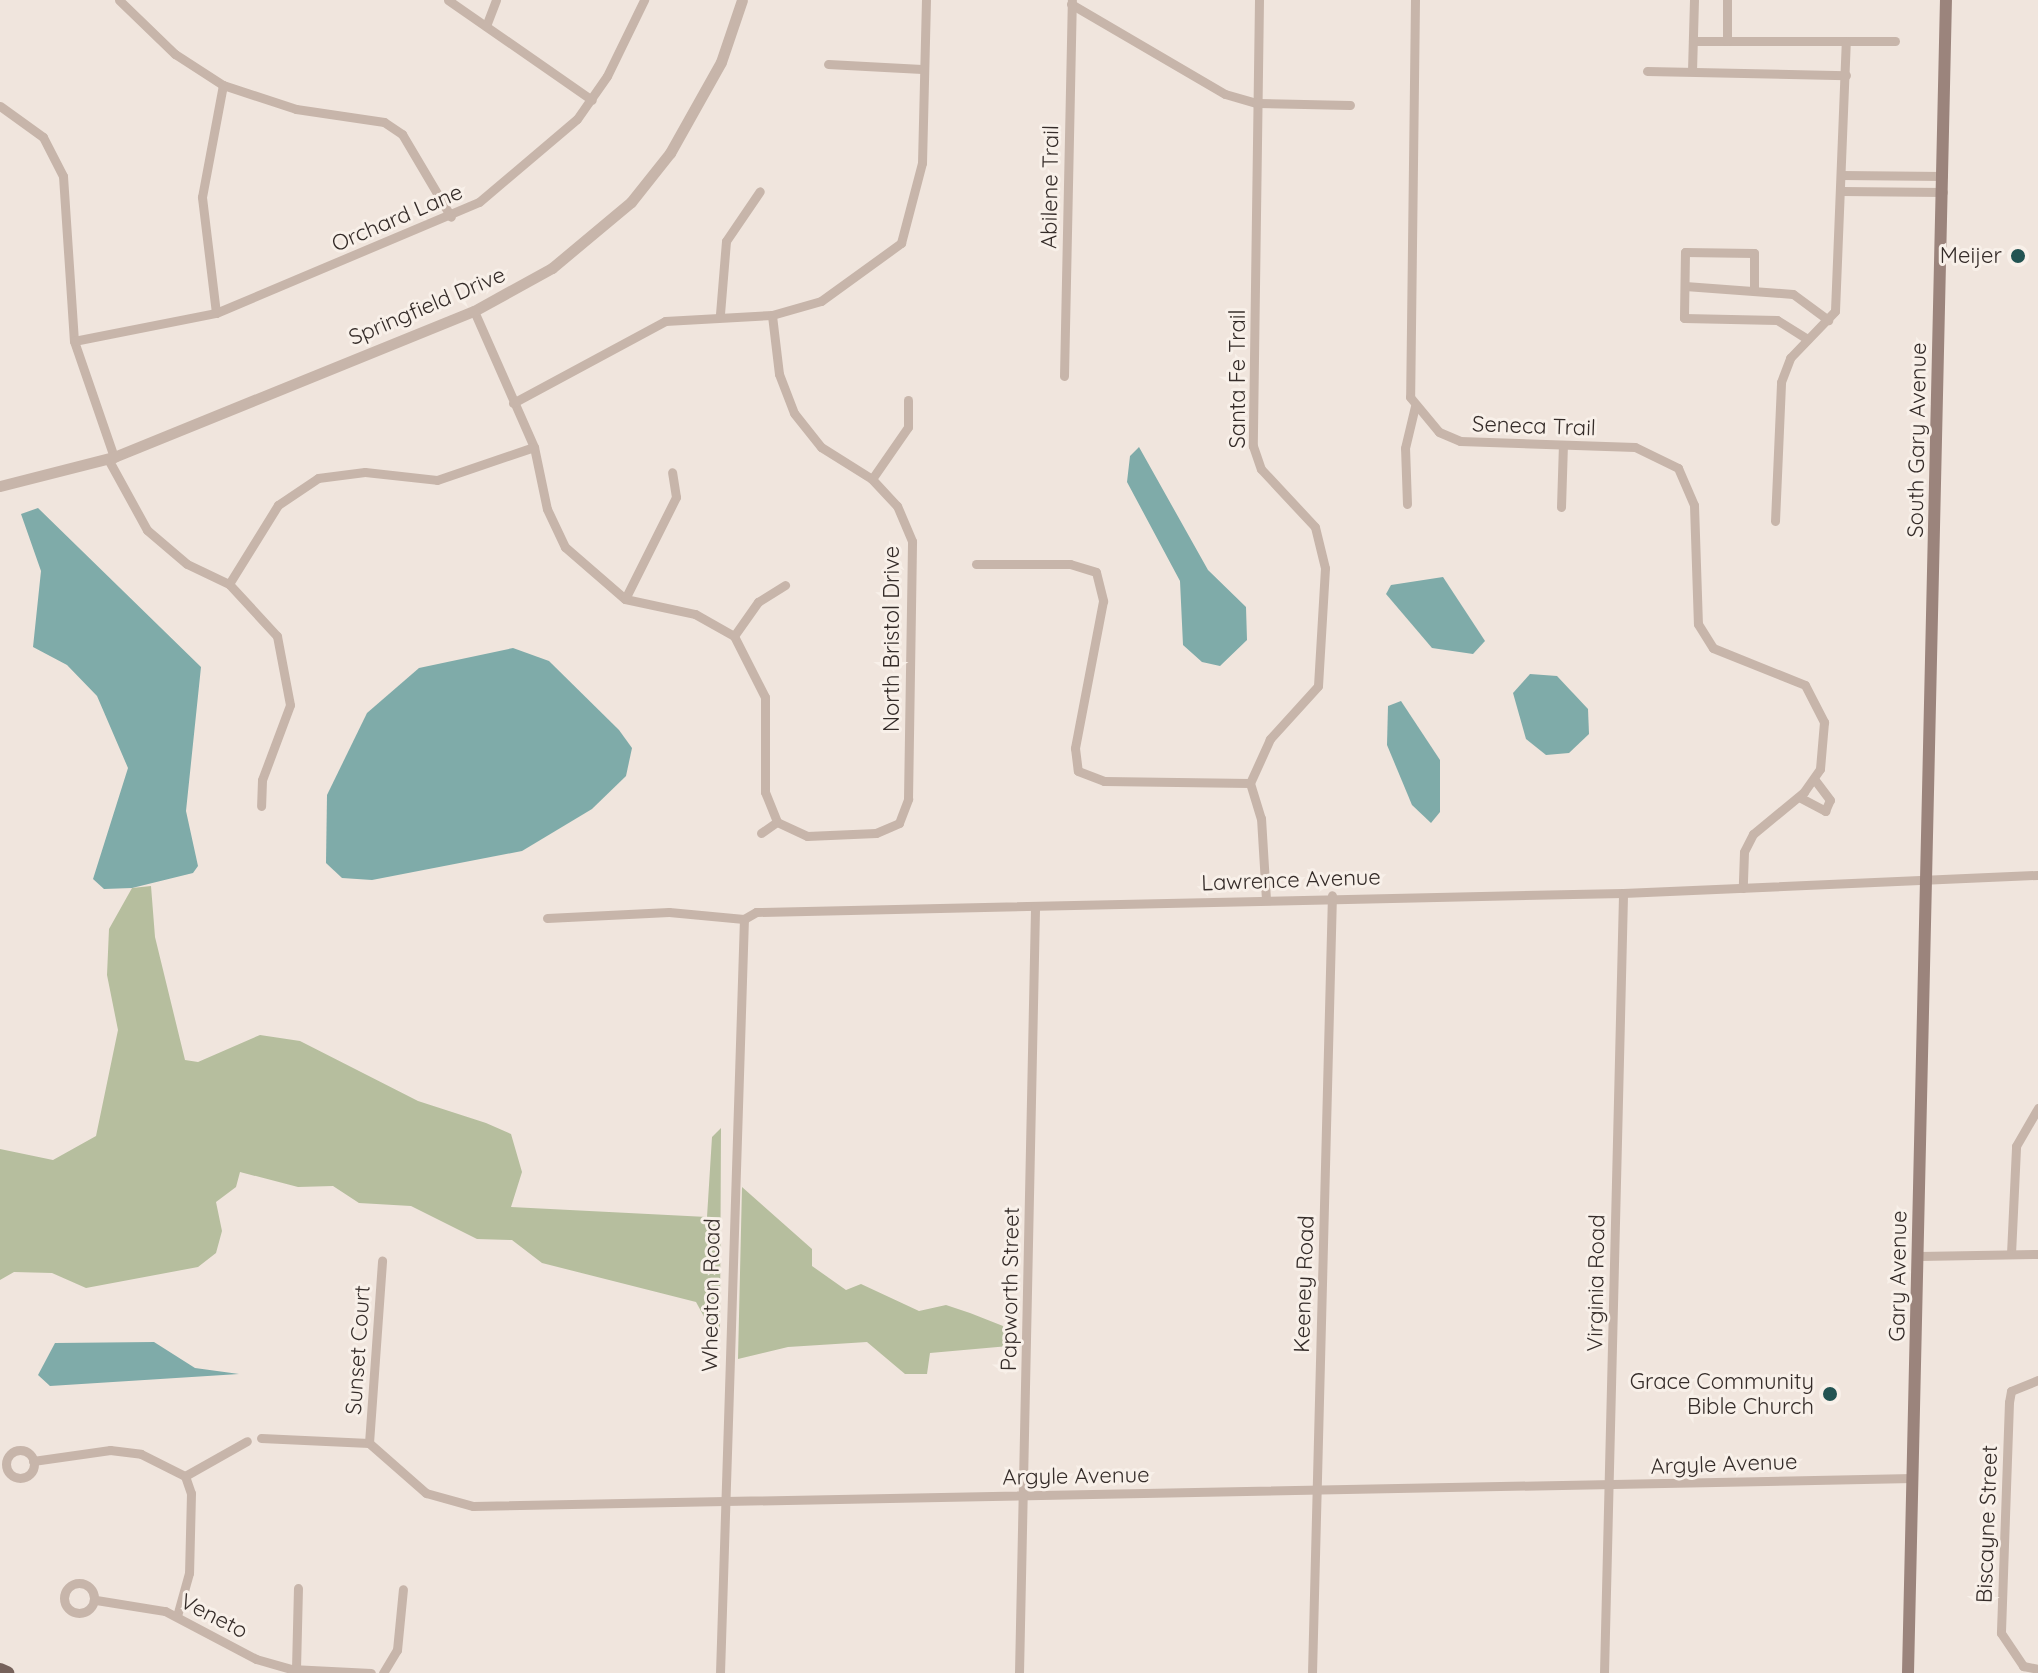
<!DOCTYPE html>
<style>
body{margin:0}
#map{position:relative;width:2038px;height:1673px;overflow:hidden;background:#f0e5dd;font-family:Quicksand,sans-serif}
div>[style]{position:absolute}
[style*='--x']{left:calc(var(--x)*1px);top:calc(var(--y)*1px);width:calc(var(--w)*1px);rotate:calc(var(--a)*1deg)}
.green>*{inset:0;background:#b6be9e}
.water>*{inset:0;background:#7faba9}
.minor>*{height:9px;margin:-4.5px;padding:0 4.5px;transform-origin:4.5px;border-radius:4.5px;background:#c7b5aa}
.minor>.ring{margin:-4.5px;padding:0;box-sizing:content-box;background:none;border:9px solid #c7b5aa;border-radius:50%}
.tertiary>*{height:11px;margin:-5.5px;padding:0 5.5px;transform-origin:5.5px;border-radius:5.5px;background:#c7b5aa}
.secondary>*{height:12px;margin:-6px;padding:0 6px;transform-origin:6px;border-radius:6px;background:#9b847c}
.primary>*{height:14px;margin:-7px;padding:0 7px;transform-origin:7px;border-radius:7px;background:#76625b}
.dots>*{width:22px;height:22px;translate:-50% -50%;box-sizing:border-box;border:4px solid #f8f0e9;border-radius:50%}
span{translate:-50% -50%;white-space:nowrap;text-align:center;line-height:1.15;-webkit-text-stroke:6px #f8f0e9;paint-order:stroke}
.street-label{font-size:22px;color:#352c29}
.poi-label{font-size:22px;color:#352c29}
.right{translate:-100% -50%;text-align:right}
</style>
<div id="map">
<div class="green">
<div style="clip-path:polygon(151px 886px,155px 937px,185px 1060px,198px 1062px,260px 1035px,300px 1041px,418px 1101px,486px 1123px,511px 1134px,522px 1172px,511px 1207px,707px 1217px,712px 1137px,721px 1128px,720px 1333px,713px 1333px,696px 1302px,542px 1263px,512px 1240px,477px 1239px,411px 1206px,359px 1203px,333px 1186px,298px 1187px,240px 1172px,236px 1187px,216px 1202px,222px 1231px,216px 1253px,198px 1267px,86px 1288px,52px 1273px,14px 1272px,0 1280px,0 1149px,53px 1160px,96px 1136px,118px 1030px,107px 975px,109px 929px,132px 888px)"></div>
<div style="clip-path:polygon(742px 1187px,812px 1249px,812px 1266px,846px 1290px,861px 1284px,919px 1311px,946px 1305px,970px 1313px,1003px 1326px,1009px 1346px,930px 1353px,927px 1374px,905px 1374px,867px 1342px,788px 1347px,738px 1359px)"></div>
</div>
<div class="water">
<div style="clip-path:polygon(1139px 447px,1208px 570px,1246px 607px,1247px 640px,1220px 666px,1202px 662px,1183px 645px,1180px 581px,1127px 482px,1130px 456px)"></div>
<div style="clip-path:polygon(38px 508px,201px 667px,186px 811px,198px 866px,193px 873px,132px 888px,104px 889px,93px 879px,128px 768px,97px 696px,67px 665px,33px 647px,41px 571px,21px 514px)"></div>
<div style="clip-path:polygon(1443px 577px,1485px 641px,1473px 654px,1432px 648px,1386px 594px,1391px 585px)"></div>
<div style="clip-path:polygon(513px 648px,549px 661px,619px 730px,632px 748px,626px 776px,592px 809px,522px 851px,372px 880px,342px 878px,326px 863px,327px 795px,367px 713px,419px 668px)"></div>
<div style="clip-path:polygon(1530px 674px,1557px 676px,1588px 709px,1589px 734px,1569px 753px,1546px 755px,1526px 739px,1513px 693px)"></div>
<div style="clip-path:polygon(1401px 701px,1440px 760px,1440px 812px,1431px 823px,1412px 805px,1387px 745px,1388px 706px)"></div>
<div style="clip-path:polygon(154px 1342px,195px 1368px,239px 1374px,50px 1386px,38px 1375px,55px 1343px)"></div>
</div>
<div class="minor">
<div style="--x:119;--y:0;--w:78;--a:44"></div>
<div style="--x:175;--y:54;--w:57;--a:32.9"></div>
<div style="--x:223;--y:85;--w:77;--a:18.2"></div>
<div style="--x:296;--y:109;--w:89;--a:8.4"></div>
<div style="--x:384;--y:122;--w:22;--a:34"></div>
<div style="--x:402;--y:134;--w:96;--a:59.4"></div>
<div style="--x:448;--y:0;--w:175;--a:34.8"></div>
<div style="--x:1259;--y:0;--w:446;--a:90.8"></div>
<div style="--x:1253;--y:446;--w:24;--a:71"></div>
<div style="--x:1261;--y:469;--w:79;--a:47"></div>
<div style="--x:1315;--y:527;--w:42;--a:76.3"></div>
<div style="--x:1325;--y:568;--w:118;--a:93.4"></div>
<div style="--x:1318;--y:686;--w:72;--a:132.2"></div>
<div style="--x:1270;--y:739;--w:48;--a:114.4"></div>
<div style="--x:1250;--y:783;--w:37;--a:73"></div>
<div style="--x:1261;--y:818;--w:81;--a:86.5"></div>
<div style="--x:1415;--y:0;--w:397;--a:90.7"></div>
<div style="--x:1410;--y:397;--w:45;--a:50.4"></div>
<div style="--x:1439;--y:432;--w:23;--a:23"></div>
<div style="--x:1460;--y:441;--w:175;--a:2"></div>
<div style="--x:1635;--y:447;--w:48;--a:26"></div>
<div style="--x:1678;--y:468;--w:40;--a:66.6"></div>
<div style="--x:1694;--y:505;--w:119;--a:88.1"></div>
<div style="--x:1698;--y:624;--w:28;--a:58"></div>
<div style="--x:1713;--y:648;--w:99;--a:21.9"></div>
<div style="--x:1805;--y:685;--w:42;--a:62.8"></div>
<div style="--x:1824;--y:722;--w:47;--a:94.9"></div>
<div style="--x:1820;--y:769;--w:28;--a:125"></div>
<div style="--x:1804;--y:792;--w:66;--a:140.5"></div>
<div style="--x:1753;--y:834;--w:20;--a:117"></div>
<div style="--x:1744;--y:852;--w:36;--a:92"></div>
<div style="--x:1071;--y:4;--w:178;--a:30.3"></div>
<div style="--x:1225;--y:94;--w:32;--a:16"></div>
<div style="--x:1256;--y:103;--w:94;--a:1.2"></div>
<div style="--x:486;--y:26;--w:28;--a:-69"></div>
<div style="--x:1693;--y:41;--w:202;--a:0"></div>
<div style="--x:1727;--y:41;--w:41;--a:-90"></div>
<div style="--x:828;--y:64;--w:94;--a:3"></div>
<div style="--x:1647;--y:71;--w:199;--a:1.2"></div>
<div style="--x:1692;--y:71;--w:71;--a:-88.4"></div>
<div style="--x:0;--y:106;--w:53;--a:35.8"></div>
<div style="--x:43;--y:137;--w:44;--a:62.9"></div>
<div style="--x:63;--y:176;--w:165;--a:86.2"></div>
<div style="--x:74;--y:341;--w:123;--a:71"></div>
<div style="--x:1842;--y:175;--w:101;--a:0.6"></div>
<div style="--x:1842;--y:191;--w:101;--a:0.6"></div>
<div style="--x:1685;--y:286;--w:108;--a:4.2"></div>
<div style="--x:1793;--y:294;--w:44;--a:36.6"></div>
<div style="--x:1754;--y:289;--w:36;--a:-90"></div>
<div style="--x:1754;--y:253;--w:69;--a:-179.2"></div>
<div style="--x:1685;--y:252;--w:66;--a:90.9"></div>
<div style="--x:1684;--y:318;--w:93;--a:1.2"></div>
<div style="--x:1777;--y:320;--w:36;--a:32"></div>
<div style="--x:474;--y:311;--w:149;--a:66.2"></div>
<div style="--x:534;--y:447;--w:63;--a:78.2"></div>
<div style="--x:547;--y:509;--w:42;--a:64.7"></div>
<div style="--x:565;--y:547;--w:79;--a:40.9"></div>
<div style="--x:625;--y:599;--w:72;--a:12.1"></div>
<div style="--x:695;--y:614;--w:45;--a:29.4"></div>
<div style="--x:734;--y:636;--w:68;--a:63.1"></div>
<div style="--x:765;--y:697;--w:95;--a:90"></div>
<div style="--x:765;--y:792;--w:32;--a:68"></div>
<div style="--x:777;--y:822;--w:33;--a:25"></div>
<div style="--x:807;--y:836;--w:69;--a:-2.5"></div>
<div style="--x:876;--y:833;--w:25;--a:-23"></div>
<div style="--x:899;--y:823;--w:26;--a:-69"></div>
<div style="--x:908;--y:799;--w:258;--a:-89.1"></div>
<div style="--x:912;--y:541;--w:38;--a:-113"></div>
<div style="--x:897;--y:506;--w:37;--a:-133"></div>
<div style="--x:872;--y:479;--w:60;--a:-147.9"></div>
<div style="--x:821;--y:447;--w:43;--a:-128.5"></div>
<div style="--x:794;--y:413;--w:42;--a:-111"></div>
<div style="--x:779;--y:374;--w:59;--a:-96.8"></div>
<div style="--x:216;--y:313;--w:117;--a:-96.9"></div>
<div style="--x:202;--y:197;--w:114;--a:-79.4"></div>
<div style="--x:720;--y:314;--w:73;--a:-85.3"></div>
<div style="--x:726;--y:241;--w:60;--a:-55.8"></div>
<div style="--x:74;--y:341;--w:145;--a:-11.2"></div>
<div style="--x:216;--y:313;--w:285;--a:-22.9"></div>
<div style="--x:479;--y:202;--w:128;--a:-40.3"></div>
<div style="--x:577;--y:119;--w:52;--a:-55.1"></div>
<div style="--x:607;--y:76;--w:85;--a:-64"></div>
<div style="--x:1064;--y:376;--w:376;--a:-88.8"></div>
<div style="--x:513;--y:403;--w:173;--a:-28.3"></div>
<div style="--x:665;--y:321;--w:107;--a:-3.2"></div>
<div style="--x:772;--y:315;--w:51;--a:-15.9"></div>
<div style="--x:821;--y:301;--w:99;--a:-35.9"></div>
<div style="--x:901;--y:243;--w:83;--a:-75.3"></div>
<div style="--x:922;--y:163;--w:163;--a:-88.6"></div>
<div style="--x:108;--y:459;--w:81;--a:61.2"></div>
<div style="--x:147;--y:530;--w:52;--a:40.4"></div>
<div style="--x:187;--y:564;--w:47;--a:25.5"></div>
<div style="--x:229;--y:584;--w:71;--a:47.3"></div>
<div style="--x:277;--y:636;--w:70;--a:79.3"></div>
<div style="--x:290;--y:705;--w:80;--a:110.5"></div>
<div style="--x:262;--y:780;--w:26;--a:92"></div>
<div style="--x:872;--y:479;--w:63;--a:-55.3"></div>
<div style="--x:908;--y:427;--w:27;--a:-90"></div>
<div style="--x:1407;--y:504;--w:56;--a:-92"></div>
<div style="--x:1405;--y:448;--w:43;--a:-76.6"></div>
<div style="--x:1561;--y:507;--w:62;--a:-88.2"></div>
<div style="--x:1775;--y:521;--w:139;--a:-87.5"></div>
<div style="--x:1781;--y:382;--w:26;--a:-69"></div>
<div style="--x:1790;--y:358;--w:65;--a:-46.2"></div>
<div style="--x:1835;--y:311;--w:270;--a:-87.7"></div>
<div style="--x:976;--y:564;--w:94;--a:0"></div>
<div style="--x:1070;--y:564;--w:27;--a:17"></div>
<div style="--x:1096;--y:572;--w:30;--a:76"></div>
<div style="--x:1103;--y:601;--w:150;--a:100.8"></div>
<div style="--x:1075;--y:748;--w:23;--a:83"></div>
<div style="--x:1078;--y:771;--w:28;--a:21"></div>
<div style="--x:1104;--y:781;--w:146;--a:0.8"></div>
<div style="--x:229;--y:584;--w:93;--a:-58.2"></div>
<div style="--x:278;--y:505;--w:48;--a:-34"></div>
<div style="--x:318;--y:478;--w:47;--a:-7.3"></div>
<div style="--x:365;--y:472;--w:72;--a:6.3"></div>
<div style="--x:437;--y:480;--w:102;--a:-18.8"></div>
<div style="--x:625;--y:599;--w:114;--a:-63.4"></div>
<div style="--x:676;--y:497;--w:25;--a:-99"></div>
<div style="--x:734;--y:636;--w:42;--a:-54.8"></div>
<div style="--x:758;--y:602;--w:32;--a:-32"></div>
<div style="--x:1799;--y:797;--w:30;--a:28"></div>
<div style="--x:1825;--y:811;--w:12;--a:-66"></div>
<div style="--x:1830;--y:800;--w:26;--a:-127"></div>
<div style="--x:761;--y:833;--w:19;--a:-35"></div>
<div style="--x:547;--y:918;--w:122;--a:-2.8"></div>
<div style="--x:669;--y:912;--w:75;--a:5.3"></div>
<div style="--x:744;--y:919;--w:14;--a:-30"></div>
<div style="--x:756;--y:912;--w:867;--a:-1.26"></div>
<div style="--x:1623;--y:893;--w:415;--a:-2.5"></div>
<div style="--x:2011;--y:1254;--w:108;--a:-87.3"></div>
<div style="--x:2016;--y:1146;--w:44;--a:-59.9"></div>
<div style="--x:1919;--y:1256;--w:119;--a:-1"></div>
<div style="--x:2038;--y:1380;--w:29;--a:158"></div>
<div style="--x:2011;--y:1391;--w:11;--a:100"></div>
<div style="--x:2009;--y:1402;--w:231;--a:92"></div>
<div style="--x:2001;--y:1633;--w:40;--a:56"></div>
<div style="--x:2023;--y:1666;--w:15;--a:11"></div>
<div style="--x:261;--y:1438;--w:108;--a:2.7"></div>
<div style="--x:369;--y:1443;--w:76;--a:41.3"></div>
<div style="--x:426;--y:1493;--w:49;--a:15.5"></div>
<div style="--x:473;--y:1506;--w:1440;--a:-1.11"></div>
<div style="--x:369;--y:1443;--w:183;--a:-85.9"></div>
<div class="ring" style="left:6px;top:1450px;width:19px;height:19px"></div>
<div style="--x:33;--y:1461;--w:78;--a:-8.1"></div>
<div style="--x:110;--y:1450;--w:31;--a:7"></div>
<div style="--x:141;--y:1454;--w:49;--a:26.6"></div>
<div style="--x:185;--y:1476;--w:18;--a:71"></div>
<div style="--x:191;--y:1493;--w:80;--a:91.4"></div>
<div style="--x:189;--y:1573;--w:45;--a:105.6"></div>
<div style="--x:185;--y:1476;--w:71;--a:-29.4"></div>
<div class="ring" style="left:64px;top:1583px;width:21px;height:21px"></div>
<div style="--x:96;--y:1600;--w:70;--a:9.1"></div>
<div style="--x:165;--y:1611;--w:103;--a:27.8"></div>
<div style="--x:256;--y:1659;--w:36;--a:16"></div>
<div style="--x:291;--y:1669;--w:80;--a:2.9"></div>
<div style="--x:296;--y:1669;--w:81;--a:-88.6"></div>
<div style="--x:383;--y:1673;--w:27;--a:-59"></div>
<div style="--x:397;--y:1650;--w:61;--a:-84.4"></div>
<div style="--x:720;--y:1673;--w:754;--a:-88.18"></div>
<div style="--x:1019;--y:1673;--w:767;--a:-88.8"></div>
<div style="--x:1312;--y:1673;--w:778;--a:-88.53"></div>
<div style="--x:1604;--y:1673;--w:780;--a:-88.6"></div>
</div>
<div class="tertiary">
<div style="--x:0;--y:486;--w:118;--a:-14.3"></div>
<div style="--x:114;--y:457;--w:388;--a:-22.1"></div>
<div style="--x:474;--y:311;--w:89;--a:-28.9"></div>
<div style="--x:552;--y:268;--w:103;--a:-39.9"></div>
<div style="--x:631;--y:202;--w:63;--a:-51.5"></div>
<div style="--x:670;--y:153;--w:104;--a:-60.7"></div>
<div style="--x:721;--y:62;--w:65;--a:-71.3"></div>
</div>
<div class="secondary">
<div style="--x:1908;--y:1673;--w:1673;--a:-88.7"></div>
</div>
<div class="primary">
<div style="--x:0;--y:1670;--w:8;--a:23"></div>
</div>
<div class="dots">
<div style="left:2018px;top:256px;background:#225352"></div>
<div style="left:1830px;top:1394px;background:#225352"></div>
</div>
<div class="street-label">
<span style="left:1050px;top:187px;rotate:-89deg">Abilene Trail</span>
<span style="left:397px;top:218px;rotate:-23deg">Orchard Lane</span>
<span style="left:427px;top:306px;rotate:-23deg">Springfield Drive</span>
<span style="left:1238px;top:379px;rotate:-90deg">Santa Fe Trail</span>
<span style="left:1534px;top:426px;rotate:2deg">Seneca Trail</span>
<span style="left:1917px;top:440px;rotate:-89deg">South Gary Avenue</span>
<span style="left:892px;top:639px;rotate:-90deg">North Bristol Drive</span>
<span style="left:1291px;top:880px;rotate:-2deg">Lawrence Avenue</span>
<span style="left:1898px;top:1276px;rotate:-89deg">Gary Avenue</span>
<span style="left:1596px;top:1283px;rotate:-89deg">Virginia Road</span>
<span style="left:1304px;top:1284px;rotate:-88deg">Keeney Road</span>
<span style="left:1010px;top:1289px;rotate:-89deg">Papworth Street</span>
<span style="left:711px;top:1295px;rotate:-89deg">Wheaton Road</span>
<span style="left:358px;top:1350px;rotate:-86deg">Sunset Court</span>
<span style="left:1724px;top:1464px;rotate:-2deg">Argyle Avenue</span>
<span style="left:1076px;top:1476px;rotate:-1deg">Argyle Avenue</span>
<span style="left:1987px;top:1524px;rotate:-88deg">Biscayne Street</span>
<span style="left:214px;top:1616px;rotate:27deg">Veneto</span>
</div>
<div class="poi-label">
<span class="right" style="left:2002px;top:256px">Meijer</span>
<span class="right" style="left:1814px;top:1394px">Grace Community<br>Bible Church</span>
</div>
</div>
